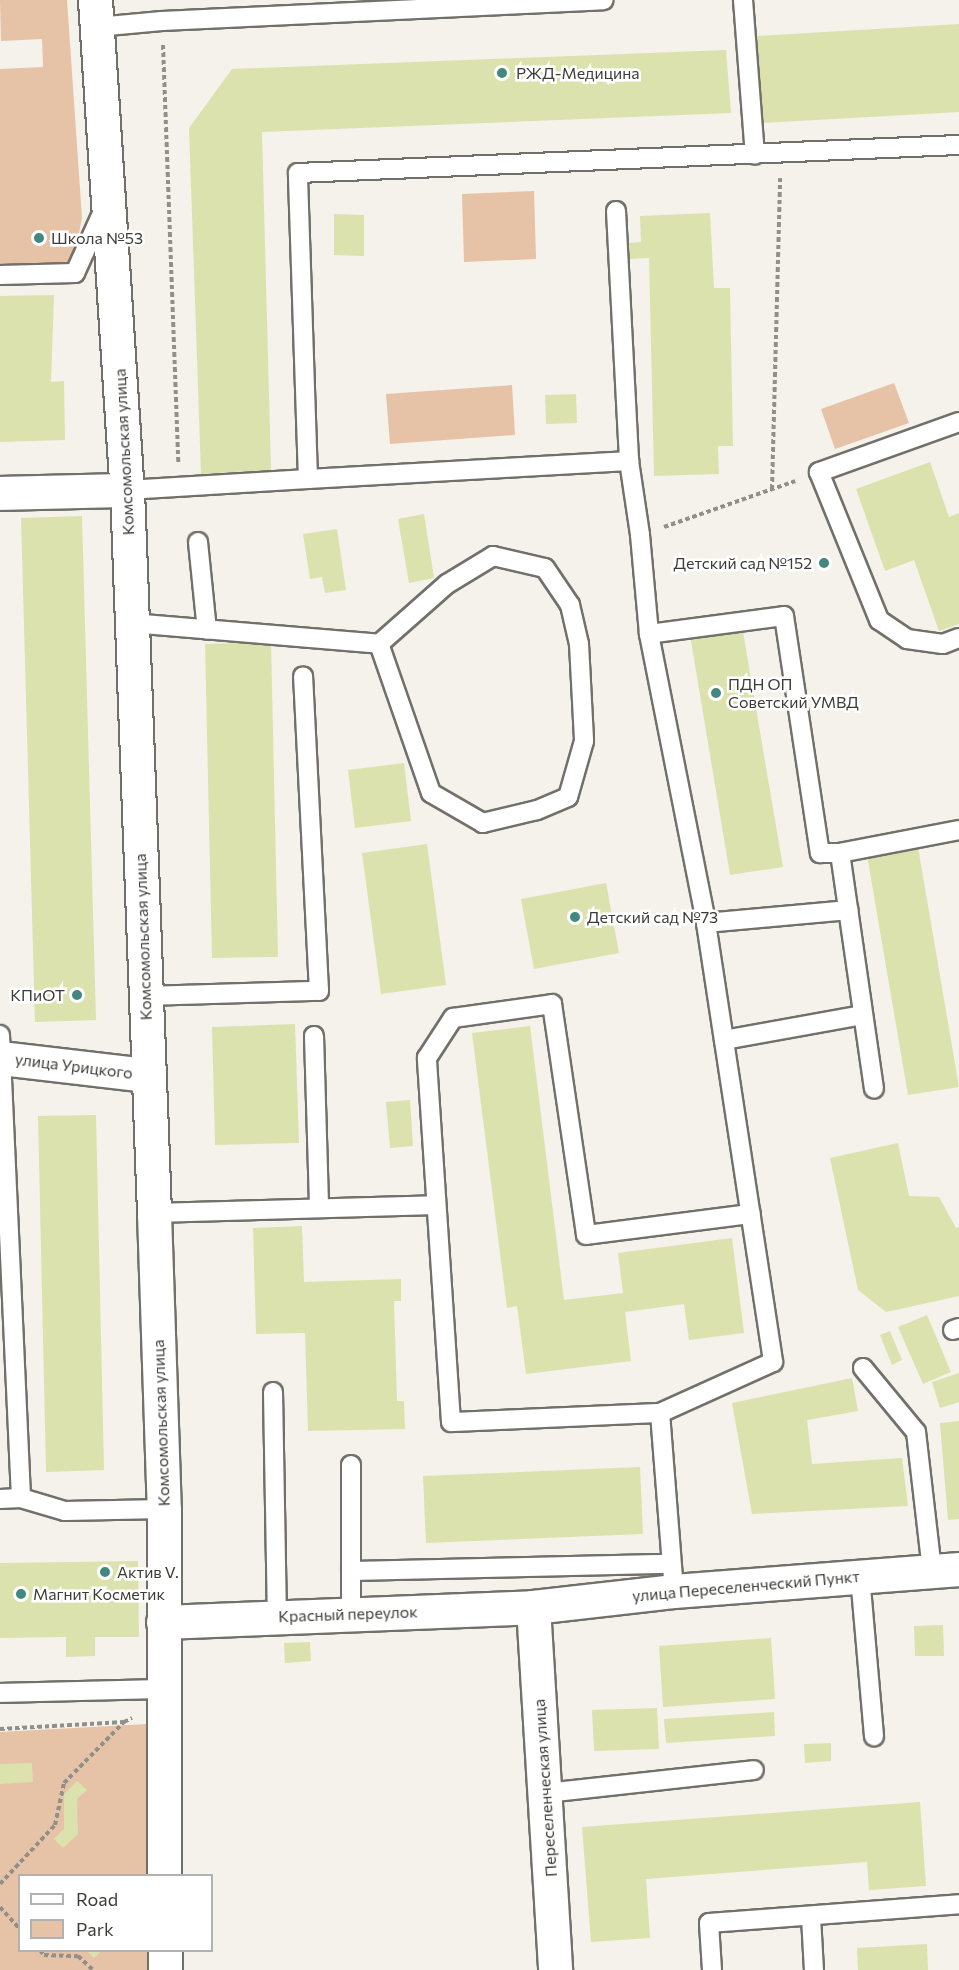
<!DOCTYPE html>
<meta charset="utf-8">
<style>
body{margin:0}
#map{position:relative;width:959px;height:1970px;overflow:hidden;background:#f4f2ea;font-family:Commissioner,sans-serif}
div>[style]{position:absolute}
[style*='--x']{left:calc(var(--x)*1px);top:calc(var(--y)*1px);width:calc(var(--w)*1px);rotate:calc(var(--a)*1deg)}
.green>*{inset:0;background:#e6c2a6}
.building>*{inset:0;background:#dce2ad}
.path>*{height:4px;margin-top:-2px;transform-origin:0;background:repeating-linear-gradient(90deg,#908f8a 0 4.5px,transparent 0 7.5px)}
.roads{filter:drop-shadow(2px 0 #72706a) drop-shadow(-2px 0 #72706a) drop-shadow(0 2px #72706a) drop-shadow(0 -2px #72706a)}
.lane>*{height:18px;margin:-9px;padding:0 9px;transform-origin:9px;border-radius:9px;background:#fff}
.street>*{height:33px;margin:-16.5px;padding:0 16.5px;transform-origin:16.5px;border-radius:16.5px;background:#fff}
.dots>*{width:16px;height:16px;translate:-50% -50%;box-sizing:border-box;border:3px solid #fff;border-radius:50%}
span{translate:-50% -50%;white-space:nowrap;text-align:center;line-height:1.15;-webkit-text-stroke:5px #fff;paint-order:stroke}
.poi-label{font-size:16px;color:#3c3c39}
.left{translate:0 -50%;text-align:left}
.right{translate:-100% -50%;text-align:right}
.street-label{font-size:16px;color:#3c3c39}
.legend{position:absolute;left:18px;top:1874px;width:195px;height:78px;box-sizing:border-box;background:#fff;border:2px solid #b1b1b0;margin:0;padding:8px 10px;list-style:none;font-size:18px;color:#3c3c39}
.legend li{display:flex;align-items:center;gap:12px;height:30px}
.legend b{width:30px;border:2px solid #b1b1b0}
</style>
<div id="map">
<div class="green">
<div style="clip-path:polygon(0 0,67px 0,82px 218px,74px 258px,62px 266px,0 268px,0 69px,43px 67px,42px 39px,1px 41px)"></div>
<div style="clip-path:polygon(534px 191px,536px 259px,464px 262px,462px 194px)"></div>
<div style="clip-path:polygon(894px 383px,909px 423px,835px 449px,821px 409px)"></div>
<div style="clip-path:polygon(512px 385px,515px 435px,390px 444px,386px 394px)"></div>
<div style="clip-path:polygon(147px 1724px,147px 1875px,20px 1876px,20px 1950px,147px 1951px,147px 1970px,0 1970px,0 1732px)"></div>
</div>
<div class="building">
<div style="clip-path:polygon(959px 24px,959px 112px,762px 123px,757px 36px)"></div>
<div style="clip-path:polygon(726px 50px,731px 113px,262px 132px,271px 470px,201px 474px,189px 128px,232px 69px)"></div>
<div style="clip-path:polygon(710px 213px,714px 288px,730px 288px,733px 446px,718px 446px,719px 474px,654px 476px,649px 258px,628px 259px,627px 243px,641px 242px,640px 216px)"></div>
<div style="clip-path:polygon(334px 214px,364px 215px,364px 256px,334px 255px)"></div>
<div style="clip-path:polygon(54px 295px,51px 382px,64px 381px,65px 440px,0 442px,0 296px)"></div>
<div style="clip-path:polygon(576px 394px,577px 423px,546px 424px,545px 395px)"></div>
<div style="clip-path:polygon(930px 462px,949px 517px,959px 513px,959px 624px,939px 631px,914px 560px,885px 571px,856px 489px)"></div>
<div style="clip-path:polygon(424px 514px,434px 578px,409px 583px,398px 519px)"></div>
<div style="clip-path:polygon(82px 516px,96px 1020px,35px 1022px,21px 518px)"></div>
<div style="clip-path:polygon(337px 529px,346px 590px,325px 593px,322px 577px,310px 579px,303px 534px)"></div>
<div style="clip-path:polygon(742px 626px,783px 867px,730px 875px,690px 635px)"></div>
<div style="clip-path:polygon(271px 642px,278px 957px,212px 958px,205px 644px)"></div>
<div style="clip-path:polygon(404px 763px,411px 821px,355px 828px,348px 770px)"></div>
<div style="clip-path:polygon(427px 844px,446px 985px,381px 994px,362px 853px)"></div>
<div style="clip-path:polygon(918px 847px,959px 1087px,908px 1095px,867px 855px)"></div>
<div style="clip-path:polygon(606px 883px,619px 953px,534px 969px,521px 899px)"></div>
<div style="clip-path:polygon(295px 1024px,299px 1143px,215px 1145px,212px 1027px)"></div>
<div style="clip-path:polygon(530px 1026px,564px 1300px,623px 1293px,618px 1253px,732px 1238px,744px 1333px,689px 1340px,684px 1304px,625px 1312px,631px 1361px,526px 1374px,517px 1306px,507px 1308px,472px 1033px)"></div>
<div style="clip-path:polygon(410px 1100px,413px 1146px,390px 1148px,386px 1102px)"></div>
<div style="clip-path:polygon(96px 1115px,104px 1470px,46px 1472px,38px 1116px)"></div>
<div style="clip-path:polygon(898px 1143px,909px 1196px,939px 1197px,956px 1228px,959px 1227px,959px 1296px,886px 1312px,858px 1290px,830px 1158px)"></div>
<div style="clip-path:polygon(302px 1226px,304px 1282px,401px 1279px,401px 1301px,394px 1301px,397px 1401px,404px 1401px,405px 1429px,308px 1431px,305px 1333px,256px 1334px,253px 1228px)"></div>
<div style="clip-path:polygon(927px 1315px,951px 1372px,923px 1384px,898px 1327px)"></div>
<div style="clip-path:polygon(890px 1331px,902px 1360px,892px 1365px,880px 1335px)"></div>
<div style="clip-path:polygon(959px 1373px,959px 1402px,940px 1408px,932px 1382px)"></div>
<div style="clip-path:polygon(852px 1378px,858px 1411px,807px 1420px,812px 1464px,902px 1458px,908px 1506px,752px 1514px,732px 1403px)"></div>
<div style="clip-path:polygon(959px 1421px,959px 1519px,948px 1520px,940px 1423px)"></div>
<div style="clip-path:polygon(640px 1467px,643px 1534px,426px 1543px,423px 1476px)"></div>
<div style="clip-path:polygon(138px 1561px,139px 1637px,95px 1637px,95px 1656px,66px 1657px,66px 1637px,0 1638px,0 1563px)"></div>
<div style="clip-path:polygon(943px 1625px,944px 1656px,915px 1656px,914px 1626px)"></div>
<div style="clip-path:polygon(771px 1638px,775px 1699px,663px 1707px,659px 1646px)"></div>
<div style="clip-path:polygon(310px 1642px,311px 1661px,285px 1663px,284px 1643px)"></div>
<div style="clip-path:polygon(657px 1708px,659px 1749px,594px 1751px,592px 1710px)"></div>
<div style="clip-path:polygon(774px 1712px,775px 1736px,666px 1743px,664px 1719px)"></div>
<div style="clip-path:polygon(831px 1743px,831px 1761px,805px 1763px,804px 1744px)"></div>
<div style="clip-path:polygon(32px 1763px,33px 1782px,0 1784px,0 1764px)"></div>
<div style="clip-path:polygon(77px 1781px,87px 1790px,77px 1799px,78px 1834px,63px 1848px,54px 1839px,64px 1829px,64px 1794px)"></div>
<div style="clip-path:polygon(920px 1802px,926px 1886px,869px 1890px,867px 1862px,646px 1879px,650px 1938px,591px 1942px,582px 1827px)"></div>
<div style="clip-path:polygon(927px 1944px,928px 1970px,858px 1970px,857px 1948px)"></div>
<div style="clip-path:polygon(86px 1950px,102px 1950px,94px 1958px)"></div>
</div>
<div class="path">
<div style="--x:163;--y:45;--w:418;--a:87.9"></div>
<div style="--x:772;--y:489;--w:311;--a:-88.5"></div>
<div style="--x:664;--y:527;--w:139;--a:-19.3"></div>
<div style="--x:0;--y:1729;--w:124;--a:-3.2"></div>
<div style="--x:0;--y:1884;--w:81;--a:-47"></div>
<div style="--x:55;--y:1825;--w:43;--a:-77.9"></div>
<div style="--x:64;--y:1783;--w:86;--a:-45.5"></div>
<div style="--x:124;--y:1722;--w:9;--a:-27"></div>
<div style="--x:0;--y:1907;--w:30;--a:48"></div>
<div style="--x:40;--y:1950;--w:6;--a:51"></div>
<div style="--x:44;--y:1955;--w:34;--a:2"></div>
<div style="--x:78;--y:1956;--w:21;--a:43"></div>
</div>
<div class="roads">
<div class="lane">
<div style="--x:743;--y:0;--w:155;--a:85.6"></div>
<div style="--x:97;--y:27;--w:65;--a:-5.3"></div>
<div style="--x:162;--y:21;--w:442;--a:-2.7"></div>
<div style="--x:616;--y:211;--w:250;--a:87"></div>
<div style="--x:629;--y:461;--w:75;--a:81.5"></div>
<div style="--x:640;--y:535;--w:99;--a:84.8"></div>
<div style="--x:649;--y:634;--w:295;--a:78.8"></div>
<div style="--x:706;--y:923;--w:444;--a:81.3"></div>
<div style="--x:773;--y:1362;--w:124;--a:155.7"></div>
<div style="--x:660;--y:1413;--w:179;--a:85.5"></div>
<div style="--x:0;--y:275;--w:75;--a:-1.5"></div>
<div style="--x:75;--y:273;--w:70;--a:-65.6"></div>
<div style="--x:959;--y:422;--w:149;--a:160.3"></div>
<div style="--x:819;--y:472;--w:160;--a:67.9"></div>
<div style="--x:879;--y:620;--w:34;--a:34"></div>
<div style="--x:907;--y:639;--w:36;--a:8"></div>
<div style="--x:943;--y:644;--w:17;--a:-21"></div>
<div style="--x:308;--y:479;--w:322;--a:-3.2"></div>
<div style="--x:127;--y:490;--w:181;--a:-3.5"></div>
<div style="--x:308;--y:479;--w:306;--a:-91.9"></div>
<div style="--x:298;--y:173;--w:662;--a:-2.43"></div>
<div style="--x:198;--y:542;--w:88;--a:84.2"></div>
<div style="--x:131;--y:623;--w:249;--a:4.8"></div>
<div style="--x:379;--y:644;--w:91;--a:-41.4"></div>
<div style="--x:447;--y:584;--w:54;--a:-31.3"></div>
<div style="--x:493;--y:556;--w:53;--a:13"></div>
<div style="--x:545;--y:568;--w:45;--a:56"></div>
<div style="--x:570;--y:605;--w:40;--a:77"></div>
<div style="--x:579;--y:644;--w:97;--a:87"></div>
<div style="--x:584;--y:741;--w:58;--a:105.9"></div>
<div style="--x:568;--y:797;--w:34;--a:157"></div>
<div style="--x:537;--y:810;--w:56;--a:166.5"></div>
<div style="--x:483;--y:823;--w:60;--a:-150"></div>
<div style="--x:431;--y:793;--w:158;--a:-109.2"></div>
<div style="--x:649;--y:634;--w:136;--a:-7.6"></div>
<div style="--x:784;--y:616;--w:240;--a:81.4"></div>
<div style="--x:820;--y:853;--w:20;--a:0"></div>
<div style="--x:840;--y:853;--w:121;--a:-10.9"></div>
<div style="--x:840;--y:853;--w:238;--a:81.8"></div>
<div style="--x:706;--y:923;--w:143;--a:-5.2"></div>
<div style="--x:146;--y:996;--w:173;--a:-1.7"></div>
<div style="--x:319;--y:991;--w:315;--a:-92.9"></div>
<div style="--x:0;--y:1035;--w:463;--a:87.4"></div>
<div style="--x:21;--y:1498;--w:46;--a:16.5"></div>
<div style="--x:65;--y:1511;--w:99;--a:-1.2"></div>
<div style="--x:314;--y:1036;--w:172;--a:88.3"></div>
<div style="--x:724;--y:1040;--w:141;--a:-10.2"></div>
<div style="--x:154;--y:1213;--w:282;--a:-1.6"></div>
<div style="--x:953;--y:1330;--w:6;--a:-18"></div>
<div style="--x:863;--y:1368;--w:83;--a:50.4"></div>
<div style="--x:916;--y:1432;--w:139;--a:83.4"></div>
<div style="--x:273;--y:1392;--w:224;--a:89"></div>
<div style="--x:660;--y:1413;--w:209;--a:177.5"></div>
<div style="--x:451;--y:1422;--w:365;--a:-93.8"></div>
<div style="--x:427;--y:1058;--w:48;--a:-57"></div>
<div style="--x:453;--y:1018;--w:100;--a:-8"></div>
<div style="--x:552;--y:1004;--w:233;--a:81.6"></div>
<div style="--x:586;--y:1235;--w:166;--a:-7.3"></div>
<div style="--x:351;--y:1465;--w:106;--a:90"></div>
<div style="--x:0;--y:1499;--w:21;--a:-3"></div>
<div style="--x:860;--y:1576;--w:161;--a:85"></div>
<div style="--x:351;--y:1615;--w:44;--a:-90"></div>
<div style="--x:351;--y:1571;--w:320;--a:-1.3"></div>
<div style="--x:0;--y:1693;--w:162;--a:-1.4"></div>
<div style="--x:546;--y:1793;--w:209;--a:-6.3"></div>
<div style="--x:811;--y:1917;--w:53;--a:86.8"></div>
<div style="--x:712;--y:1970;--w:47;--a:-93.7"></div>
<div style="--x:709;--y:1923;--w:251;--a:-4.3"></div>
</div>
<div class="street">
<div style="--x:95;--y:0;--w:491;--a:86.3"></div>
<div style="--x:127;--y:490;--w:724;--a:87.86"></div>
<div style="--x:154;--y:1213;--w:296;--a:88.1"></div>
<div style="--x:164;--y:1509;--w:367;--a:90"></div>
<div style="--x:0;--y:493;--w:127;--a:-1.4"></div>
<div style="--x:0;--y:1058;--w:149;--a:6.6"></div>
<div style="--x:533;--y:1607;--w:364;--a:86.5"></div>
<div style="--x:163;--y:1622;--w:370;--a:-2.3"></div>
<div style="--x:533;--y:1607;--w:142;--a:-6.5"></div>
<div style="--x:674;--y:1591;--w:286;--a:-4.4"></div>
<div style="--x:165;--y:1950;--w:20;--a:90"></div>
</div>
</div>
<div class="dots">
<div style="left:502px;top:73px;background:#42887f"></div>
<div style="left:39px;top:238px;background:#42887f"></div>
<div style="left:824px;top:563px;background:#42887f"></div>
<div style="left:716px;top:693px;background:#42887f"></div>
<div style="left:575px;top:917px;background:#42887f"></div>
<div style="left:77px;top:995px;background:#42887f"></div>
<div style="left:105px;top:1572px;background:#42887f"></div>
<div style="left:21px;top:1594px;background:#42887f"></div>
</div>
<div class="poi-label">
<span class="left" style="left:516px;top:73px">РЖД-Медицина</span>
<span class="left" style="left:51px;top:238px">Школа №53</span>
<span class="right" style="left:812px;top:563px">Детский сад №152</span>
<span class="left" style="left:728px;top:693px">ПДН ОП<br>Советский УМВД</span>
<span class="left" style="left:587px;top:917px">Детский сад №73</span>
<span class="right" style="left:65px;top:995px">КПиОТ</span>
<span class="left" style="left:117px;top:1572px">Актив V.</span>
<span class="left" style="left:33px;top:1594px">Магнит Косметик</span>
</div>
<div class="street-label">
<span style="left:124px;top:452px;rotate:-93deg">Комсомольская улица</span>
<span style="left:143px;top:937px;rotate:-92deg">Комсомольская улица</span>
<span style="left:74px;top:1066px;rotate:7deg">улица Урицкого</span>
<span style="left:161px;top:1423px;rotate:-92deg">Комсомольская улица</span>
<span style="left:746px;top:1586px;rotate:-5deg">улица Переселенческий Пункт</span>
<span style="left:348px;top:1614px;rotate:-2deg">Красный переулок</span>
<span style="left:545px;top:1788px;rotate:-94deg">Переселенческая улица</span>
</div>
<ul class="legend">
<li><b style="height:8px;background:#fff"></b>Road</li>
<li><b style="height:16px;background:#e6c2a6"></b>Park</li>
</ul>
</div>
